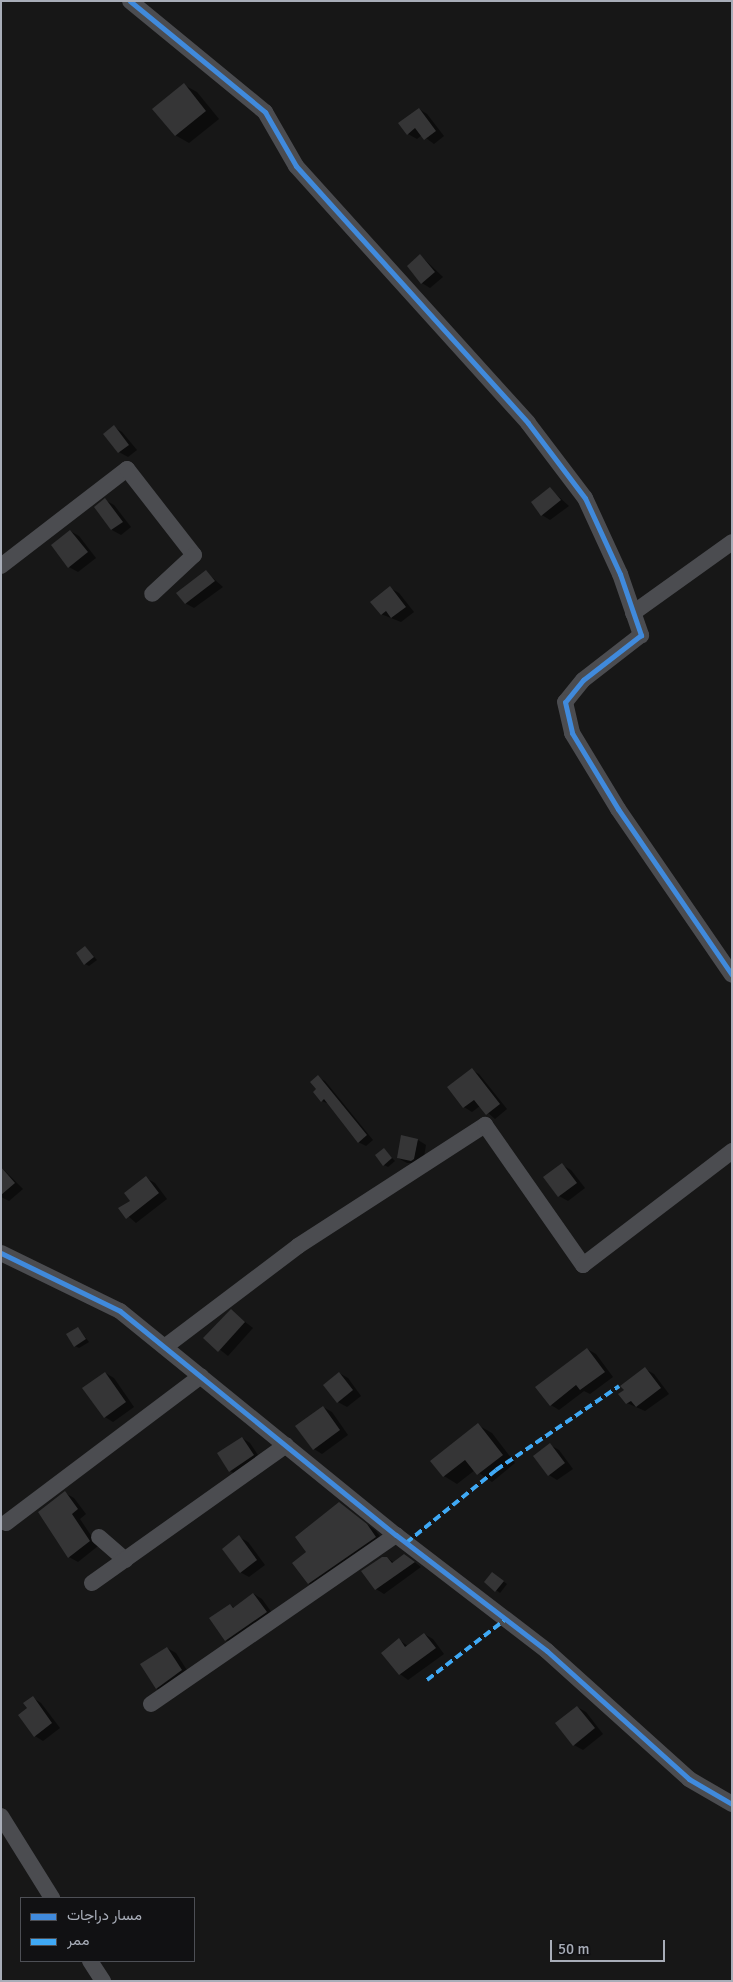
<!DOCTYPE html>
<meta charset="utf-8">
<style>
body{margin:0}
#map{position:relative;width:733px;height:1982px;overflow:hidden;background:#171717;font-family:Signika,Vazirmatn,sans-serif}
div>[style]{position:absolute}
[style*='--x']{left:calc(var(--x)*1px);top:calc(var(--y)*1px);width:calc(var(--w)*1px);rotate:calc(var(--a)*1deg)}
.shadow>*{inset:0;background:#0007}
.building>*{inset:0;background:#353536}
.minor>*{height:16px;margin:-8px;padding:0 8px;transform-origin:8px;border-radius:8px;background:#4b4c50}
.quiet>*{height:4px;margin-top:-2px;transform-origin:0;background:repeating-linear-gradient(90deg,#3fa9f5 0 8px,transparent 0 12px)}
.cycleway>*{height:5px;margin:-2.5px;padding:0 2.5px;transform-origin:2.5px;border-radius:2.5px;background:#408adc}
span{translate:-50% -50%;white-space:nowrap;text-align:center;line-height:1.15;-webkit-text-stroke:5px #111113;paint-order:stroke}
.frame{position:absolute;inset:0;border:2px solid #a8adb8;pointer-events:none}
.legend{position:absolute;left:20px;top:1897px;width:175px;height:65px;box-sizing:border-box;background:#111113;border:1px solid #4d4f55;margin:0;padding:6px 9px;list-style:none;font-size:15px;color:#a8adb8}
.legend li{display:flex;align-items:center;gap:10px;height:25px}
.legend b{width:25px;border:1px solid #4d4f55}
.scale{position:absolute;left:550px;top:1940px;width:115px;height:22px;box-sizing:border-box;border:2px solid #a8adb8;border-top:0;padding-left:6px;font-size:15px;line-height:18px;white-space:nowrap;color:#a8adb8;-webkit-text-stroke:4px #111113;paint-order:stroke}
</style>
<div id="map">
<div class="shadow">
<div style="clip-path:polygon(184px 85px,197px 92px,219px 119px,189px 143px,175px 135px)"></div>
<div style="clip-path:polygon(419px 109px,427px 114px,444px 136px,434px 144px,422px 135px,417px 139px,408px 134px)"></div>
<div style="clip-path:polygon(421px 256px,443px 277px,430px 288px,422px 283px)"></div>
<div style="clip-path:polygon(114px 427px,122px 432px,137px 450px,128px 457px,119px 452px)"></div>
<div style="clip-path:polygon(550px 489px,569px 506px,550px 520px,542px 515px)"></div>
<div style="clip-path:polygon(105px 500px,114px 505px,131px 527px,121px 535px,112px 530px,95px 508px)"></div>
<div style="clip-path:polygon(70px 531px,79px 536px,96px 558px,78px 572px,69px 567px)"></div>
<div style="clip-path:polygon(206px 572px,223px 587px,194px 608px,185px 603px)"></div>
<div style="clip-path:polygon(390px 588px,399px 593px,414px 612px,401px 622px,381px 614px)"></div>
<div style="clip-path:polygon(85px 947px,97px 960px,89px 966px,85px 964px)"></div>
<div style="clip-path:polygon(472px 1070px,479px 1074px,507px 1109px,495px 1119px,480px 1106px,472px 1112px,464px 1107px,449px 1087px)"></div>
<div style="clip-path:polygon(318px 1077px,325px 1081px,373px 1140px,366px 1146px,358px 1142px,329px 1104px,322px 1101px)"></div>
<div style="clip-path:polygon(418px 1140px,426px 1145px,423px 1163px,407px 1163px,398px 1158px)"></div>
<div style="clip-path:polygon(384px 1150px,395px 1161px,388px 1167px,384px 1165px)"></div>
<div style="clip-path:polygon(562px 1165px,571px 1170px,585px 1188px,568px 1201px,559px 1196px)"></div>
<div style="clip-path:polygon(1px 1167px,23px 1189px,9px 1201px,1px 1197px)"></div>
<div style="clip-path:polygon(146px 1178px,155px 1183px,167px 1199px,136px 1223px,120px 1209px,132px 1201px)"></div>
<div style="clip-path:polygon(231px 1311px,253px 1328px,228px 1356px,205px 1338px)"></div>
<div style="clip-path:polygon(78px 1328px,89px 1342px,79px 1348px,75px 1346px)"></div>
<div style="clip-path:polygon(587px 1349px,596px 1354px,613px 1377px,590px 1394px,584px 1391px,559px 1410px,551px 1405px)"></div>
<div style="clip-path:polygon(645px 1369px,654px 1374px,669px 1394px,645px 1411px,627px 1403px)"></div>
<div style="clip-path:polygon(105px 1373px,114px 1378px,134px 1407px,113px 1422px,105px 1417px)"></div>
<div style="clip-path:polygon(339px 1373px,348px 1378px,361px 1396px,347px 1407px,338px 1402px)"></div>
<div style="clip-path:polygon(323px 1407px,332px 1412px,348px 1435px,322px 1454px,314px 1449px)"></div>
<div style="clip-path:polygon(478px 1425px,492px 1433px,515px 1463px,492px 1482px,475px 1470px,457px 1484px,444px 1476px)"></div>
<div style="clip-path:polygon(242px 1438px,250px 1443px,262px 1461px,239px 1476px,230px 1471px)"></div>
<div style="clip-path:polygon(550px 1445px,559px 1450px,573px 1469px,557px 1480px,549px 1475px)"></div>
<div style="clip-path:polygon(65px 1493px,74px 1498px,86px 1514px,80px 1519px,98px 1546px,78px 1562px,69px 1557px,54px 1536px,57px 1534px)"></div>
<div style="clip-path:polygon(339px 1503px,376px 1531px,382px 1539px,317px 1588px,308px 1583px,308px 1553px)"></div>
<div style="clip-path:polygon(239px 1537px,248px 1542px,265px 1565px,249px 1577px,240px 1572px)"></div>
<div style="clip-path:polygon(387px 1558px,395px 1563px,412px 1560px,421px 1567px,384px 1594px,376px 1589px)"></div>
<div style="clip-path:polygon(496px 1576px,507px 1584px,500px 1593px,496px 1590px)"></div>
<div style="clip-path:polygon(254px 1594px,262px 1599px,275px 1617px,235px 1645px,226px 1640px,230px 1605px,235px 1608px)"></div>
<div style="clip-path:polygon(424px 1634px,433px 1639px,444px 1654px,408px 1680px,400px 1674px,399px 1640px,408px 1646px)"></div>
<div style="clip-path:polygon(167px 1648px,176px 1653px,190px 1675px,165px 1693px,156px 1688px)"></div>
<div style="clip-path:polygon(33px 1698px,41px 1703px,60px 1728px,43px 1741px,35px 1736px,29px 1709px)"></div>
<div style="clip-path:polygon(577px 1707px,586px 1712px,603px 1734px,583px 1750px,574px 1745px)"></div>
</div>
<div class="building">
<div style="clip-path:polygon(184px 83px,206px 111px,175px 136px,152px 109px)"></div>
<div style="clip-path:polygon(419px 108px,436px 131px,424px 140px,415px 128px,407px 135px,398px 123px)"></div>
<div style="clip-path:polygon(420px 254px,435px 272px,421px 284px,407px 266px)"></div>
<div style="clip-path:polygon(114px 425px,129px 445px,118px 453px,103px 434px)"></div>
<div style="clip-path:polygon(550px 487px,561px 500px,541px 516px,531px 502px)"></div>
<div style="clip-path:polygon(105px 498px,123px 522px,111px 530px,94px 507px)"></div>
<div style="clip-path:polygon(70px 530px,88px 552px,68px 568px,51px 545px)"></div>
<div style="clip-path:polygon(206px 570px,215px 581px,185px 604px,176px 593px)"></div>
<div style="clip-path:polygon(390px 586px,406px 607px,391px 618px,386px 611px,381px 615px,370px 602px)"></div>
<div style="clip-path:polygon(85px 946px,94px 957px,84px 965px,76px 953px)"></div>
<div style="clip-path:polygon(472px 1068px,500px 1104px,486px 1115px,474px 1100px,463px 1108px,447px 1087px)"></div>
<div style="clip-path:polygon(318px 1075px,367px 1135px,358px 1143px,324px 1099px,321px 1102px,313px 1092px,316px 1089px,310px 1082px)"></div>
<div style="clip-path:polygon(401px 1135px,418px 1139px,414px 1159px,411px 1161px,397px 1158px)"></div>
<div style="clip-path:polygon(384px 1148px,392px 1158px,383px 1166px,375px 1155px)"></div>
<div style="clip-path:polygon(562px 1163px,577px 1183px,558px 1197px,543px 1177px)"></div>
<div style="clip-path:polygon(1px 1167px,15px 1183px,1px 1195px)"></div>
<div style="clip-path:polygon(146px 1176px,159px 1193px,126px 1219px,118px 1208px,130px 1201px,124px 1193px)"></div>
<div style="clip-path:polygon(231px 1309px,245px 1322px,218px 1352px,203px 1338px)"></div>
<div style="clip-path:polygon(78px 1327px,86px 1339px,74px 1347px,66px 1334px)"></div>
<div style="clip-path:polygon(587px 1348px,605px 1372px,580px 1390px,576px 1385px,550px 1406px,535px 1387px)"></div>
<div style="clip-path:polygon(645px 1367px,661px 1388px,636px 1407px,631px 1401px,626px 1404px,618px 1394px,624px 1390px,620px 1386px)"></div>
<div style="clip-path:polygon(105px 1372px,126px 1402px,104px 1418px,82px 1388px)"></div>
<div style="clip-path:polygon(339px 1372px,353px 1390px,337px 1403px,323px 1385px)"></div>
<div style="clip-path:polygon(323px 1406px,340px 1430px,313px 1450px,295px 1426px)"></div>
<div style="clip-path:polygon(478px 1423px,503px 1455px,477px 1475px,465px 1460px,443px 1477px,430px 1461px)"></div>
<div style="clip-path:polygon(242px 1437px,254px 1455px,229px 1472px,217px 1453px)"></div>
<div style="clip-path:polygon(550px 1443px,565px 1463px,548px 1476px,533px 1456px)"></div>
<div style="clip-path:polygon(65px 1491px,78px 1509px,72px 1514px,90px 1541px,68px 1558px,38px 1512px)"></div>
<div style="clip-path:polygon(339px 1502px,367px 1524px,376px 1537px,308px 1584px,292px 1563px,306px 1552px,295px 1537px)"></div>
<div style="clip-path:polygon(239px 1535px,257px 1560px,240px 1573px,222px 1549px)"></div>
<div style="clip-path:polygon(404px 1554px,415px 1562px,375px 1590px,361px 1571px,382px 1557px,387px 1557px,392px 1563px)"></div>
<div style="clip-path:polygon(492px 1572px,504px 1581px,495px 1592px,484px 1582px)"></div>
<div style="clip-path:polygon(253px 1593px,267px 1612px,225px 1641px,209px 1618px,230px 1604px,233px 1608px)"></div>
<div style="clip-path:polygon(424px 1633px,436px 1648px,399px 1675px,381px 1653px,399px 1638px,405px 1647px)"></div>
<div style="clip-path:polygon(167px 1647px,182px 1670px,156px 1689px,140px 1664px)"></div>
<div style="clip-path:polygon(33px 1696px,52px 1723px,34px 1737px,18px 1715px,27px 1708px,23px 1703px)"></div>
<div style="clip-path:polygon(577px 1706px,595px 1728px,573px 1746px,555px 1723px)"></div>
</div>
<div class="minor">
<div style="--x:130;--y:1;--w:175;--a:39.4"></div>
<div style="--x:265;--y:112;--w:62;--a:60.1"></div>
<div style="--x:296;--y:166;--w:346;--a:47.9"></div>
<div style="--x:528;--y:423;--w:94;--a:52.8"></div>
<div style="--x:585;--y:498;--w:84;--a:65.3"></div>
<div style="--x:620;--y:574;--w:65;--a:71"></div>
<div style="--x:641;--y:635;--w:73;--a:142.2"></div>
<div style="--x:583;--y:680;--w:28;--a:129"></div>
<div style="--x:565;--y:702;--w:32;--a:77"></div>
<div style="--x:572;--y:733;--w:89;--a:58.8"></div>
<div style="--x:618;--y:809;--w:201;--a:55.5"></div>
<div style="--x:1;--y:566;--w:159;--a:-37.6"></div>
<div style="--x:127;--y:469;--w:109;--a:52.1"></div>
<div style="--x:194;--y:555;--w:57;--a:137.1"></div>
<div style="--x:633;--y:613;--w:122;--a:-35.6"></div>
<div style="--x:1;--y:1253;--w:132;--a:26"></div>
<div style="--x:120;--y:1311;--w:355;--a:39.1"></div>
<div style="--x:396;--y:1535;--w:190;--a:37.5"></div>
<div style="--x:547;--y:1651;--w:191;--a:42"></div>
<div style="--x:689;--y:1779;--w:50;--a:30.2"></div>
<div style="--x:166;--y:1346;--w:166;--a:-37.1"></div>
<div style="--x:298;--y:1246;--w:223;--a:-32.9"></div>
<div style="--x:485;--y:1125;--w:171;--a:55"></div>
<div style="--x:583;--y:1265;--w:188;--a:-37.4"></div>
<div style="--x:6;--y:1523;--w:244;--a:-37"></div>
<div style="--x:99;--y:1537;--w:35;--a:41"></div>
<div style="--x:92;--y:1583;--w:238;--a:-35.4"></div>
<div style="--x:151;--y:1704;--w:298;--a:-34.6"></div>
<div style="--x:1;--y:1816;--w:97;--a:58.1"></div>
<div style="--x:90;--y:1961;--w:24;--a:57"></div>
</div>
<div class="quiet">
<div style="--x:406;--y:1543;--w:116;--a:-39"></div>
<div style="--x:496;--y:1470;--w:149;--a:-34.3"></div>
<div style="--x:427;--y:1680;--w:100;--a:-37.7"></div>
</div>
<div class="cycleway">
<div style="--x:130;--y:1;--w:175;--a:39.4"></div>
<div style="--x:265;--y:112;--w:62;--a:60.1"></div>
<div style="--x:296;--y:166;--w:346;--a:47.9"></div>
<div style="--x:528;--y:423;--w:94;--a:52.8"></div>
<div style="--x:585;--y:498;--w:84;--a:65.3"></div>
<div style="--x:620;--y:574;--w:65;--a:71"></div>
<div style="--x:641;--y:635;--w:73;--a:142.2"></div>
<div style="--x:583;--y:680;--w:28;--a:129"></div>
<div style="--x:565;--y:702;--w:32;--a:77"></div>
<div style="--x:572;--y:733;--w:89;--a:58.8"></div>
<div style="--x:618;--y:809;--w:201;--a:55.5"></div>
<div style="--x:1;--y:1253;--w:132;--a:26"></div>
<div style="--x:120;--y:1311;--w:355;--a:39.1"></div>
<div style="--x:396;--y:1535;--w:190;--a:37.5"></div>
<div style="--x:547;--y:1651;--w:191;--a:42"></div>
<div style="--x:689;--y:1779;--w:50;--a:30.2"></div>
</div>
<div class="frame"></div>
<ul class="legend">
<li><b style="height:6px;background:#408adc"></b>مسار دراجات</li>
<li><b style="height:6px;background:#3fa9f5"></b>ممر</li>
</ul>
<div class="scale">50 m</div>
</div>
